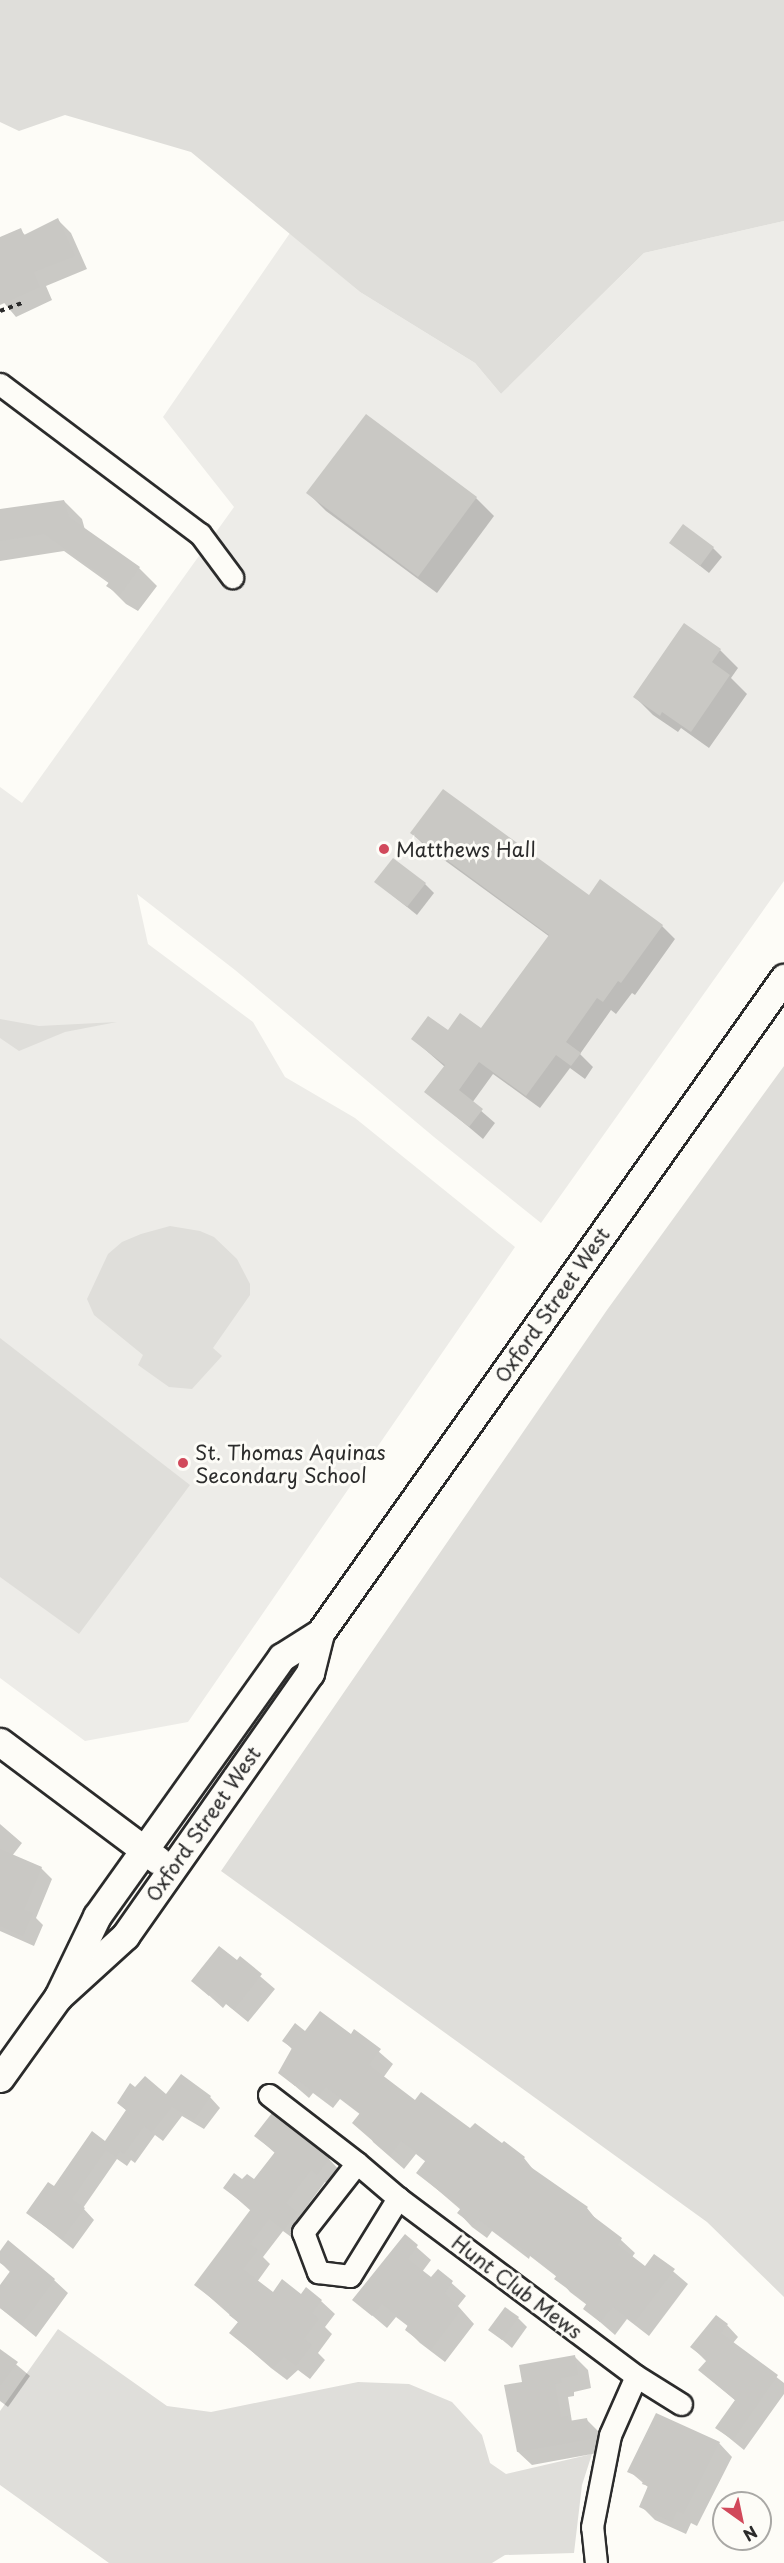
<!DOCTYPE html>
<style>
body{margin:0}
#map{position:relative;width:784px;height:2563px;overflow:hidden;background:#fdfcf7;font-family:"Playpen Sans",sans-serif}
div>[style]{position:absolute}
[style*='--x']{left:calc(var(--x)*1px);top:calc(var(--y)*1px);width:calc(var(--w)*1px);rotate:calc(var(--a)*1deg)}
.built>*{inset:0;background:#edece8}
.green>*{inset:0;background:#dfdeda}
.shadow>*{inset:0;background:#0003}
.building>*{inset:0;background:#c9c8c4}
.path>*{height:4px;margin-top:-2px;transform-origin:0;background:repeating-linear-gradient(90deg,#2b2b2b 0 4.5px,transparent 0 9px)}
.roads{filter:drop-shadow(2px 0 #2b2b2b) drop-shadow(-2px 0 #2b2b2b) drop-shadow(0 2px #2b2b2b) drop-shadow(0 -2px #2b2b2b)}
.minor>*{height:21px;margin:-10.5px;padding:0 10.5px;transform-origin:10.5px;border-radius:10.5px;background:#fdfcf7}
.major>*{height:27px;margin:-13.5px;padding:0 13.5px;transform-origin:13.5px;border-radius:13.5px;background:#fdfcf7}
.dots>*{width:16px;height:16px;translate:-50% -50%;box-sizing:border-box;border:3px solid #fdfcf7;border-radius:50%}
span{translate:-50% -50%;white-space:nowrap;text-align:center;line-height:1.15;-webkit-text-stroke:6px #fdfcf7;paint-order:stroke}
.poi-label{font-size:20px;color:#2b2b2b}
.left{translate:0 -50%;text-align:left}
.street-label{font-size:20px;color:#2b2b2b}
.north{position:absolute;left:712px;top:2491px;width:60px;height:60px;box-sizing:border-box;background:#fdfcf7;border:2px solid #a9a8a5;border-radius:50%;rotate:147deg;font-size:16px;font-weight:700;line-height:24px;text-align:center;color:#2b2b2b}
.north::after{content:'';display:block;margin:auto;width:21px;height:27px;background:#d1495b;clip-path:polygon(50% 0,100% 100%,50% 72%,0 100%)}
</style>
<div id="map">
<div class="built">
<div style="clip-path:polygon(784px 221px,784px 881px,541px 1223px,434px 1137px,235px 970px,137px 894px,148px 944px,253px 1022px,285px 1077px,355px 1118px,515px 1247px,188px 1722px,85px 1741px,0 1678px,0 787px,22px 803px,234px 507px,163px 417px,290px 233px,360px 292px,475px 363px,501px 394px,644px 253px)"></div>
</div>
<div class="green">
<div style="clip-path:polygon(0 0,784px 0,784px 221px,644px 253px,501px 394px,475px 363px,360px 292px,191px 152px,65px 115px,19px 131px,0 122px)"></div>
<div style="clip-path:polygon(0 1019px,39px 1026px,117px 1022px,65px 1032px,19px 1051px,0 1038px)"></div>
<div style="clip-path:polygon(784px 1066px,784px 2297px,707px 2222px,221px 1871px,607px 1310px)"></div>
<div style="clip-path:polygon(170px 1226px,200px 1231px,214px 1237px,237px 1259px,250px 1284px,250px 1295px,213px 1348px,222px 1356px,192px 1389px,169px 1387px,138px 1365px,143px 1355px,94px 1315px,87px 1299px,108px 1254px,122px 1242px,141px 1234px)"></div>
<div style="clip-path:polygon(0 1338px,190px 1485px,79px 1634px,0 1577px)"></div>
<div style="clip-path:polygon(58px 2329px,167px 2406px,211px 2412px,358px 2382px,409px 2384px,452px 2402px,482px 2435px,490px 2463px,506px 2474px,592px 2454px,582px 2485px,574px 2553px,505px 2555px,492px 2563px,109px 2563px,0 2485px,0 2411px)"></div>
</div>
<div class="shadow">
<div style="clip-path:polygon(57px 219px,71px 233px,87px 269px,46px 286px,52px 300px,16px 317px,0 298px,0 239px,20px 230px,26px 236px)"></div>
<div style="clip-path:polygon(366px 416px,476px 498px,494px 516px,437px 593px,326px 511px,308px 493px)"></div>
<div style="clip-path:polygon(64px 501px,82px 519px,85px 530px,139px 568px,157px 586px,138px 611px,126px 604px,108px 586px,110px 584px,64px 551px,0 561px,0 510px)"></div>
<div style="clip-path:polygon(671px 543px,713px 548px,722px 557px,709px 573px)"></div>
<div style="clip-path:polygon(720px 650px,738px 668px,731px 678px,747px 694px,709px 748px,681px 728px,678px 732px,653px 715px,635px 697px)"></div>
<div style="clip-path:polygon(412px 833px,589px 897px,662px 926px,675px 939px,635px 995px,632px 993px,616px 1014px,611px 1010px,580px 1054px,593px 1067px,585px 1079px,570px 1068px,540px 1108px,493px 1074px,472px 1103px,495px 1123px,483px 1139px,426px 1091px,445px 1067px,413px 1039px,448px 1032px,481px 1031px,550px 937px,425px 846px)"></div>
<div style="clip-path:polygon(376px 882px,425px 884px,434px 893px,417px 915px)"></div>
<div style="clip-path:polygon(0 1824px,22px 1843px,12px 1856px,41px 1868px,52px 1879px,36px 1918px,43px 1925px,34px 1946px,0 1931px)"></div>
<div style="clip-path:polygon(240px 1959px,275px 1989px,248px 2022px,226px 2004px,223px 2008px,193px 1981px)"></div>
<div style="clip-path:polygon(355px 2031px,393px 2064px,383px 2078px,415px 2102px,524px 2158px,536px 2173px,587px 2208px,599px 2223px,621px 2240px,635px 2253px,632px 2257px,646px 2268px,655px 2256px,688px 2284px,649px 2336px,627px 2319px,615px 2335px,585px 2309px,587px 2305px,570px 2292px,557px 2277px,530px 2256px,529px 2259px,492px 2231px,487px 2238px,472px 2227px,459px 2213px,461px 2210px,418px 2173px,426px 2162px,416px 2154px,404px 2169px,373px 2142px,361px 2115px,340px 2099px,333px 2108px,313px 2093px,309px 2098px,280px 2073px,293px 2050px,284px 2041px,306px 2033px,351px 2036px)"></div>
<div style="clip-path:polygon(135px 2089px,166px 2096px,210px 2097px,220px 2108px,204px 2129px,182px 2116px,163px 2141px,155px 2135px,135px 2163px,131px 2160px,127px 2166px,117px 2159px,83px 2208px,94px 2220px,73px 2249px,28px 2213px,105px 2143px,127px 2111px,119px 2103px)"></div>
<div style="clip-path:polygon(256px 2136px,329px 2159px,342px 2173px,332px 2187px,325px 2182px,299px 2217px,309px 2227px,298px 2242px,283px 2231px,263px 2257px,270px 2264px,257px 2282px,273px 2294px,301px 2296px,321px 2301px,335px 2314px,325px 2327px,332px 2334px,318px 2353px,325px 2360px,310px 2379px,298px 2370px,287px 2380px,271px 2368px,231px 2333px,239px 2323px,196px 2285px,251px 2211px,225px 2188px,243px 2181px,254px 2181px,276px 2154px)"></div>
<div style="clip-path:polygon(405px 2237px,431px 2260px,422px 2272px,432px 2279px,438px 2271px,466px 2296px,458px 2306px,474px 2324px,445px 2362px,420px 2343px,407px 2330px,409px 2327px,396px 2317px,387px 2328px,354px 2300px)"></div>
<div style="clip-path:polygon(0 2254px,54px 2280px,68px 2293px,36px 2337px,0 2308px,0 2298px,11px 2273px,0 2262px)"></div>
<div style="clip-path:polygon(518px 2318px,527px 2327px,512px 2348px,490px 2330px)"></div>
<div style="clip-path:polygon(727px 2325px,738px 2337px,733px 2343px,784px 2383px,784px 2394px,744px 2450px,717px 2428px,736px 2401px,700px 2370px,707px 2362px,692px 2347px)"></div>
<div style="clip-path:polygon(0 2351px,30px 2376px,8px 2407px,0 2401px)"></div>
<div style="clip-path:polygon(574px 2356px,588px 2370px,591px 2388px,574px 2392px,574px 2396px,568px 2397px,572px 2422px,586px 2419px,600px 2433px,603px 2452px,532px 2465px,518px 2452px,506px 2387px,524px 2384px)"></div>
<div style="clip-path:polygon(719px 2443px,732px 2457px,697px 2526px,691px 2523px,686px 2534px,655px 2520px,641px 2506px,648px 2487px,629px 2471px)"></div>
</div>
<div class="building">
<div style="clip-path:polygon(58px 218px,75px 256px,34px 272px,40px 287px,0 305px,0 237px,21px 228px,24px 235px)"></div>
<div style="clip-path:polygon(366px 414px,477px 497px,418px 577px,306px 493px)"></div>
<div style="clip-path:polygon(64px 500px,69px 517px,140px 567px,120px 595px,106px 586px,110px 581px,44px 534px,0 541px,0 509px)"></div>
<div style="clip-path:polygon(683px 524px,714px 547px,700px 566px,669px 543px)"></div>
<div style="clip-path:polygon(684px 623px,721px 649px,712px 662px,730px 675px,691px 732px,662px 712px,660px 716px,633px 697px)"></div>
<div style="clip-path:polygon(443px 789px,589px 895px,600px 879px,663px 925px,621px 983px,618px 981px,603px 1002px,597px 998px,566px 1042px,581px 1053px,571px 1066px,556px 1055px,526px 1096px,479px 1062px,459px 1090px,483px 1109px,469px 1127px,424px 1092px,445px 1065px,411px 1039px,428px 1016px,448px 1030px,460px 1013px,481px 1028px,549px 935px,410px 833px)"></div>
<div style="clip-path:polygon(393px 858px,426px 883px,407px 907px,374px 882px)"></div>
<div style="clip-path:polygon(0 1849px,42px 1867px,24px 1910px,33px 1913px,23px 1936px,0 1926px)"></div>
<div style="clip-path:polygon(219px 1946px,237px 1960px,240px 1956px,262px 1974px,234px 2010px,212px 1992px,209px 1996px,191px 1981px)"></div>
<div style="clip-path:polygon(320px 2011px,351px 2034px,354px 2029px,381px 2049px,369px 2065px,415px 2100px,421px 2092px,470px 2128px,475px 2123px,502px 2143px,504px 2141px,525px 2157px,522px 2161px,588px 2207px,585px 2210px,622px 2238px,618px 2245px,645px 2266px,654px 2254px,675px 2269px,634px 2323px,613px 2307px,600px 2322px,583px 2309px,587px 2303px,554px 2279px,557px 2275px,516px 2244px,514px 2246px,478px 2219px,473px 2225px,457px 2213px,461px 2208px,416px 2173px,426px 2160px,401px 2141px,390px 2156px,352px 2123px,360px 2113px,326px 2087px,319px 2096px,299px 2081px,295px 2086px,278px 2073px,292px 2048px,282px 2041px,295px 2023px,305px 2031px)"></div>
<div style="clip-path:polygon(181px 2074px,211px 2096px,194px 2120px,172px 2107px,152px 2132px,144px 2126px,124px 2154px,120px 2151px,116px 2157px,106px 2150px,72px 2199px,85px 2208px,62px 2239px,26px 2213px,48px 2182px,54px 2186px,92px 2131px,105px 2141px,126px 2110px,117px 2103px,130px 2083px,135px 2087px,145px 2076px,166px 2094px)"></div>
<div style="clip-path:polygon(272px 2113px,330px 2158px,317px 2175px,311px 2170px,286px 2203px,297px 2212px,284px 2230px,269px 2219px,250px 2244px,258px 2250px,243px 2269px,273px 2292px,282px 2279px,301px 2294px,306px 2287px,322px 2300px,312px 2313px,319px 2319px,304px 2339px,312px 2345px,296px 2366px,284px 2357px,273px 2368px,229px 2333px,238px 2322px,229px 2315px,231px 2313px,194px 2285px,251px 2209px,223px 2188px,234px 2173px,242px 2179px,247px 2174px,254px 2179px,275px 2152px,254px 2136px)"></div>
<div style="clip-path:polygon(405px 2234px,418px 2245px,408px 2259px,431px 2277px,438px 2269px,453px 2281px,445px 2293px,461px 2310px,431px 2350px,405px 2330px,408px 2325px,382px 2304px,372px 2316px,352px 2300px)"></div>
<div style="clip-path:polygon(8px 2240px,55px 2279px,22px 2324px,0 2308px,0 2285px,11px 2270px,0 2263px,0 2251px)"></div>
<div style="clip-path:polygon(505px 2307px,519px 2317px,502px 2340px,488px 2330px)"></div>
<div style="clip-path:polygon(716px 2315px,728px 2324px,721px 2333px,778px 2375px,733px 2440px,715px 2428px,735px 2400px,698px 2370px,707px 2360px,690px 2347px)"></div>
<div style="clip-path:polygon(0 2349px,18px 2362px,0 2386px)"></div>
<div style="clip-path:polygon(575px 2355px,578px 2375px,561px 2378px,562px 2383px,555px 2384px,561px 2417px,568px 2416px,569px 2421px,587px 2418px,591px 2439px,517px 2452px,504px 2385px,522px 2382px,519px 2365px)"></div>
<div style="clip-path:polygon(656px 2413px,720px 2442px,684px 2514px,677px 2511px,672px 2522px,639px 2507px,648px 2486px,642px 2484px,644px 2479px,627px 2472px)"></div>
</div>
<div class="path">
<div style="--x:0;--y:311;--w:23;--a:-20"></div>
</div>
<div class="roads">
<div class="minor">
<div style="--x:0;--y:384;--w:250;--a:36.9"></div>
<div style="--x:200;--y:534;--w:54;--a:53.3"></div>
<div style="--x:269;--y:2095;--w:111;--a:37.7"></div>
<div style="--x:357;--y:2163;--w:54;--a:40.5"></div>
<div style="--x:398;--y:2198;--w:297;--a:36.8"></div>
<div style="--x:636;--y:2376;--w:53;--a:31.9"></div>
<div style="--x:357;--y:2163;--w:88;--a:128"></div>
<div style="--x:303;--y:2232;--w:43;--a:69.4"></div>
<div style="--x:318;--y:2272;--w:32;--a:7"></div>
<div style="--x:350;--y:2276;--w:92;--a:-58.4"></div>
<div style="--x:596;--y:2563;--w:36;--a:-96"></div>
<div style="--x:592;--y:2527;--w:94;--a:-78.9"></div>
<div style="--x:610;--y:2435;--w:64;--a:-66.2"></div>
</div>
<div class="major">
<div style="--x:0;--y:1742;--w:197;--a:36.8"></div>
<div style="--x:58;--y:1997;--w:91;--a:-42.3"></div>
<div style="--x:125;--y:1936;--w:322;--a:-54.9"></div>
<div style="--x:310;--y:1673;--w:41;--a:-76"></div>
<div style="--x:320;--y:1633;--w:803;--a:-54.69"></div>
<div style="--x:0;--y:2078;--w:100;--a:-54.4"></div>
<div style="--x:58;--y:1997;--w:90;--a:-64.3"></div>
<div style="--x:97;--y:1916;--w:318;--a:-54.5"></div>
<div style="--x:282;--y:1657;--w:45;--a:-32.3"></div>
</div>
</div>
<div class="dots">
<div style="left:384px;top:849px;background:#d1495b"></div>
<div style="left:183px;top:1463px;background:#d1495b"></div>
</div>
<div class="poi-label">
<span class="left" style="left:396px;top:849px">Matthews Hall</span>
<span class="left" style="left:195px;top:1464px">St. Thomas Aquinas<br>Secondary School</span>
</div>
<div class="street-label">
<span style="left:552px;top:1305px;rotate:-55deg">Oxford Street West</span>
<span style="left:203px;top:1824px;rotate:-55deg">Oxford Street West</span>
<span style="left:517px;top:2287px;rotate:37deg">Hunt Club Mews</span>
</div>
<div class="north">N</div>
</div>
